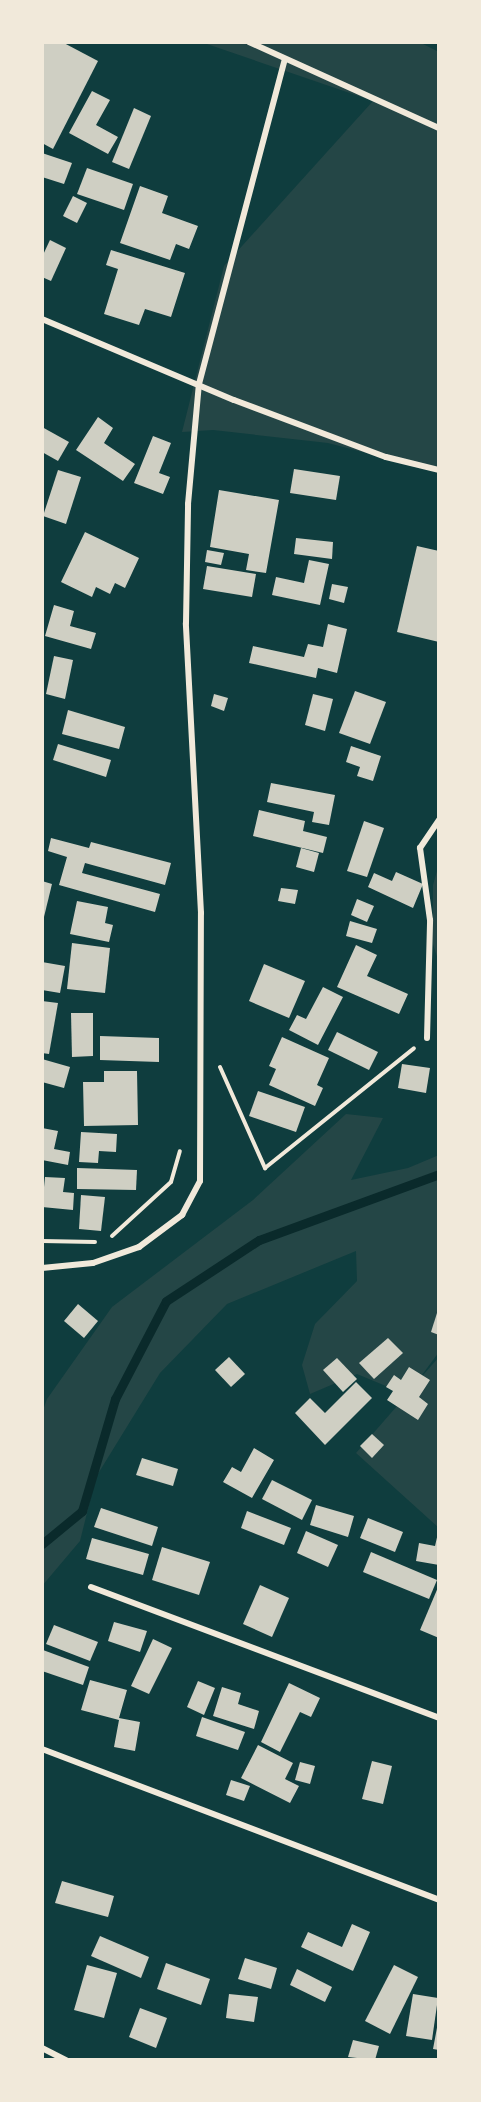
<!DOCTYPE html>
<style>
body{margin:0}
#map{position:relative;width:481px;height:2102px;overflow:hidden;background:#0f3d3e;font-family:"Sofia Sans Condensed",sans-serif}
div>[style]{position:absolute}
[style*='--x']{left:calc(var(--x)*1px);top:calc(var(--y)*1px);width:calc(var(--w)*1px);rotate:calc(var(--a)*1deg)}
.green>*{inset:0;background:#244646}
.stream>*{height:9px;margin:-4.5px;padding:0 4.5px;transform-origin:4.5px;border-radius:4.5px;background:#0a2a2b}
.building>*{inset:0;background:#cfcfc3}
.path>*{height:4px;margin:-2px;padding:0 2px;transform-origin:2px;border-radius:2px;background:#f1e9da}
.minor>*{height:6px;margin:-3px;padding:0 3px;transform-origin:3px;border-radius:3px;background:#f1e9da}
span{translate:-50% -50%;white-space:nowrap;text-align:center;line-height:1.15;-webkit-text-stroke:6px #f1e9da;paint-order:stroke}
.frame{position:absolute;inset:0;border:44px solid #f1e9da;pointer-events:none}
</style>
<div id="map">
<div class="green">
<div style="clip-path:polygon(201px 42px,419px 42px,439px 52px,439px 472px,328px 443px,213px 430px,182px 432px,224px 266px,373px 101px)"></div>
<div style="clip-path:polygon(439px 864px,439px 963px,433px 944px,433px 885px)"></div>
<div style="clip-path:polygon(346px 1114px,383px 1118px,351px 1180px,408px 1168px,439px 1155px,439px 1352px,416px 1383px,439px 1357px,439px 1528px,356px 1453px,411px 1390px,393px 1389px,357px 1374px,310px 1394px,302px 1365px,315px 1324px,357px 1281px,356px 1251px,227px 1304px,160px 1373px,96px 1477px,80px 1541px,42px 1586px,42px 1413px,47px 1399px,112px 1307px,253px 1200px)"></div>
</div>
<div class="stream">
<div style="--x:42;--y:1544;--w:52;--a:-39.5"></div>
<div style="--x:82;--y:1511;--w:117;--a:-73.6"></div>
<div style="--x:115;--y:1399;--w:110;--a:-62.5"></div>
<div style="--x:166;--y:1301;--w:111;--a:-33.3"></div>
<div style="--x:259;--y:1240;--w:192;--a:-20.1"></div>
</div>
<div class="building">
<div style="clip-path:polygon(42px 42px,62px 42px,98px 61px,53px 149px,42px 143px)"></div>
<div style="clip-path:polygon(92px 91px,110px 100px,96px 125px,118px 137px,108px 154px,69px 133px)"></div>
<div style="clip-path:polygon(134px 108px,151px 116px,129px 169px,112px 162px)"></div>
<div style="clip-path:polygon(42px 153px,72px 163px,64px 184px,42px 177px)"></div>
<div style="clip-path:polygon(87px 168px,133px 184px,124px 210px,77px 194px)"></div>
<div style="clip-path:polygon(140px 186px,168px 196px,162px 213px,198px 226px,189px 249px,176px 244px,170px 260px,120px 243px)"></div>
<div style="clip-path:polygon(73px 196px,87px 203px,77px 223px,63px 216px)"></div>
<div style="clip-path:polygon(50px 240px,66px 248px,51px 281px,42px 277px,42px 257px)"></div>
<div style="clip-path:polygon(111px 250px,185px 273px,171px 317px,145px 309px,139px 325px,104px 314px,118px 269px,106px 265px)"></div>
<div style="clip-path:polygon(98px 417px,113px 428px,104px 443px,135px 464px,123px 481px,76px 450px)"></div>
<div style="clip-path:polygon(42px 427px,69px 442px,58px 461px,42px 452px)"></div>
<div style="clip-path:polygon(153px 436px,171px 443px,159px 473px,170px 477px,163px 494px,134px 483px)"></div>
<div style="clip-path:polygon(294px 469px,340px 476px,336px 500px,290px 493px)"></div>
<div style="clip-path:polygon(58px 470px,81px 477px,66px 524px,43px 516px)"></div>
<div style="clip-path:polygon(219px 490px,279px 500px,266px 573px,246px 570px,249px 554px,210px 547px)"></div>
<div style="clip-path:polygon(85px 532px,139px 558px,125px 588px,115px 583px,110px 594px,96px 587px,92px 597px,61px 582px)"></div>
<div style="clip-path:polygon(296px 538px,333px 542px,332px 559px,294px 554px)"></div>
<div style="clip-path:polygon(417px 546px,439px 551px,439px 642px,397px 632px)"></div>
<div style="clip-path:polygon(207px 550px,224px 553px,221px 565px,205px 562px)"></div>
<div style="clip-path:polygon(309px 560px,329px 564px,320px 605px,272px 595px,276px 577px,304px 583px)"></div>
<div style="clip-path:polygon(207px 566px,256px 574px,252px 597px,203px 589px)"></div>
<div style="clip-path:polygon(332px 584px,348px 587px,344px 603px,329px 599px)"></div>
<div style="clip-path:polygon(54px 605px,74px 611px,70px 626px,96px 633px,91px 649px,45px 636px)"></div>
<div style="clip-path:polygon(328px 624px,347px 629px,337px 673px,318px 668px,316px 678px,249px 663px,253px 646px,304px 657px,308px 644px,323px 647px)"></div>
<div style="clip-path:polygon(54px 656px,73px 660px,65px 699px,46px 694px)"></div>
<div style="clip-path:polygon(355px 691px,386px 702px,370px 744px,339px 733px)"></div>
<div style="clip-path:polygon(214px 694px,228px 698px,224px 711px,211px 706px)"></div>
<div style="clip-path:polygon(313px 694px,333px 699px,325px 731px,305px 725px)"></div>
<div style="clip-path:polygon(68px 710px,125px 727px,119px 749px,62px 734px)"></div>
<div style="clip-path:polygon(58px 744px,111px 760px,106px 777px,53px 760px)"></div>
<div style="clip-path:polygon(351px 746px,381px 756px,373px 781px,357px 776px,360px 767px,346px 762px)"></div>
<div style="clip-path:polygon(271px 783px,335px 795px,329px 825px,312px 822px,314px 812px,267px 802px)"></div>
<div style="clip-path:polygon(259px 810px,305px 821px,303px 831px,327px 837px,323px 853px,253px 836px)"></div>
<div style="clip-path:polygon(364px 821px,384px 828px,367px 877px,347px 871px)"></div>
<div style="clip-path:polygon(51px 838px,89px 848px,91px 842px,171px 863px,165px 885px,85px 863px,82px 873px,160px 894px,155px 912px,59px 885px,67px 857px,48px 851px)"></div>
<div style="clip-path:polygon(301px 848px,319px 853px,314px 872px,296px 867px)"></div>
<div style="clip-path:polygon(396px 872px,423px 884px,413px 908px,368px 887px,374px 873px,392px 881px)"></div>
<div style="clip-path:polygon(42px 881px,52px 884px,43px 921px,42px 921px)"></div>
<div style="clip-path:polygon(281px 888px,298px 890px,295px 904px,278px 901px)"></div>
<div style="clip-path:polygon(357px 899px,374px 906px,367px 922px,351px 915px)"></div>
<div style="clip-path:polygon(77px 901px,108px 907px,105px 923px,113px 925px,109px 942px,70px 934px)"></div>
<div style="clip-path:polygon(350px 921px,377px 929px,372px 943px,346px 936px)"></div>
<div style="clip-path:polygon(72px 943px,110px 948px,105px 993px,67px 989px)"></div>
<div style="clip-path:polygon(356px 945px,377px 955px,367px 976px,408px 994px,399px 1014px,337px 987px)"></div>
<div style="clip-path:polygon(42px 962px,65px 966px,60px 993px,42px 990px)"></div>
<div style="clip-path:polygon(264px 964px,305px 981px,289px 1018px,249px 1001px)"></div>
<div style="clip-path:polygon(323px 987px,343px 997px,318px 1045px,289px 1030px,297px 1015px,306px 1019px)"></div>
<div style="clip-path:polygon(42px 1001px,58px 1003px,49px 1054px,42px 1053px)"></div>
<div style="clip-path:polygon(71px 1013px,93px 1013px,93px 1056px,72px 1057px)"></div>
<div style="clip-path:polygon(337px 1032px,378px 1052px,369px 1070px,328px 1050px)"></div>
<div style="clip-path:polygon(100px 1036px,159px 1038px,159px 1062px,100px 1060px)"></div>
<div style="clip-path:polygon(282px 1037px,329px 1058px,317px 1085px,323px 1088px,315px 1106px,269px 1085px,276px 1069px,269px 1066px)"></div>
<div style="clip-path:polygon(42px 1059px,70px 1067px,64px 1088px,42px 1082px)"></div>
<div style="clip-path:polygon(402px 1064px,430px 1068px,426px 1093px,398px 1088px)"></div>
<div style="clip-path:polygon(104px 1071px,137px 1071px,138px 1125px,84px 1126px,83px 1082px,104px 1082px)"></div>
<div style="clip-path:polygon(258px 1091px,305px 1107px,296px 1132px,249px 1116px)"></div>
<div style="clip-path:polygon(42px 1128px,58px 1131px,54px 1149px,70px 1152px,68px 1165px,42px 1160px)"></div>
<div style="clip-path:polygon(81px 1132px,117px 1134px,116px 1152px,99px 1151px,98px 1163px,79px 1162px)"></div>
<div style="clip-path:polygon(77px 1168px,137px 1170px,136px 1190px,77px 1189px)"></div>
<div style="clip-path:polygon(45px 1177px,65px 1178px,63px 1192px,74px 1193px,73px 1210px,42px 1207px)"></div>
<div style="clip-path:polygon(81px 1195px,105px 1197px,101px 1231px,79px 1229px)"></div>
<div style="clip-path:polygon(78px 1304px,98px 1321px,84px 1338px,64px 1321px)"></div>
<div style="clip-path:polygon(437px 1313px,439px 1313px,439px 1335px,431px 1332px)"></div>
<div style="clip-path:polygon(388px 1338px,403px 1353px,374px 1379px,359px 1363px)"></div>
<div style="clip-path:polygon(229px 1357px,245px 1374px,231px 1387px,215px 1370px)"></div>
<div style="clip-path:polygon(337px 1358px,357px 1379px,343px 1392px,323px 1370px)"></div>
<div style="clip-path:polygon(409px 1367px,430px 1380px,419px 1397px,428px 1404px,418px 1420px,387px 1400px,393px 1391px,386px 1387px,394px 1375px,401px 1380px)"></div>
<div style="clip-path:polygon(356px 1382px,372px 1398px,325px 1445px,295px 1413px,310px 1398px,325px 1413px)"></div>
<div style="clip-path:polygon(372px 1434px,384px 1445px,372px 1458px,360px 1446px)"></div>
<div style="clip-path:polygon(254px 1448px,274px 1460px,252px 1498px,223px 1482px,232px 1467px,241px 1472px)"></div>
<div style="clip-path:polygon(142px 1458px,178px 1469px,173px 1486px,136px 1475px)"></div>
<div style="clip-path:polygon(272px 1480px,312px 1500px,302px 1520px,262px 1499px)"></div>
<div style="clip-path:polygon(316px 1505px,354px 1516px,348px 1537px,310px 1525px)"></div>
<div style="clip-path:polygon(101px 1508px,158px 1527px,152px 1546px,94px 1527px)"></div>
<div style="clip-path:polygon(247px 1511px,291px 1528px,284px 1545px,241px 1528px)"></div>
<div style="clip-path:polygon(368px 1518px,403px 1532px,395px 1552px,360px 1538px)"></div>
<div style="clip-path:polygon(306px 1531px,338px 1545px,328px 1567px,297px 1553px)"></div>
<div style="clip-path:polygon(438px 1533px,439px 1565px,416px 1561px,419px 1543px,435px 1546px)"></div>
<div style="clip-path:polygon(92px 1538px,149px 1554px,143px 1575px,86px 1559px)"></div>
<div style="clip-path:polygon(162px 1547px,210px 1562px,199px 1595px,152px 1580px)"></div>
<div style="clip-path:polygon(371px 1552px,437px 1580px,429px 1599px,363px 1572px)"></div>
<div style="clip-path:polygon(260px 1585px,289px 1598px,272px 1637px,243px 1624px)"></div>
<div style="clip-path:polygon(439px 1585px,439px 1638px,420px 1630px)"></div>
<div style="clip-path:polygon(114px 1622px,147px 1631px,140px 1652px,108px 1641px)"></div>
<div style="clip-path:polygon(54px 1625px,98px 1642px,90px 1661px,46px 1644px)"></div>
<div style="clip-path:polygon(153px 1639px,172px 1648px,149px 1694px,131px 1686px)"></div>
<div style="clip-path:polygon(43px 1650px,89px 1667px,83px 1685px,42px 1671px)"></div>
<div style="clip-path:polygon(90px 1680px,127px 1690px,119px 1718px,140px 1722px,135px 1751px,114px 1747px,119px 1720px,81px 1710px)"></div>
<div style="clip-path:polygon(198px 1681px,215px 1688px,204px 1715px,187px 1707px)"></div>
<div style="clip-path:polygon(289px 1683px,320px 1698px,311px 1717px,300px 1712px,280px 1752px,261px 1742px)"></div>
<div style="clip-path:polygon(222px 1687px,241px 1693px,238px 1704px,259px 1711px,254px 1729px,213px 1716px)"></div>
<div style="clip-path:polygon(202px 1717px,245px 1732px,238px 1750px,196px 1736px)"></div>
<div style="clip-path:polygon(258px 1745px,293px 1763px,285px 1779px,299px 1786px,290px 1803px,241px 1778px)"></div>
<div style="clip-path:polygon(372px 1761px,392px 1766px,383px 1804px,362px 1799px)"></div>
<div style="clip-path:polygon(300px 1762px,315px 1766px,310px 1784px,295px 1780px)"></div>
<div style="clip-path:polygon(231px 1780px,250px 1786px,244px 1801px,226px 1795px)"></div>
<div style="clip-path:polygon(62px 1881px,114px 1896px,108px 1917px,55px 1903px)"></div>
<div style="clip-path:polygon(352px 1924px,370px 1932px,353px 1971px,301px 1947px,308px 1932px,342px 1947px)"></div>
<div style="clip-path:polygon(100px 1936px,149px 1957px,141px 1978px,91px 1956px)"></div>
<div style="clip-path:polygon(245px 1958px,277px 1968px,271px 1989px,238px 1979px)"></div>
<div style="clip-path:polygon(166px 1963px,210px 1979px,201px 2005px,157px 1989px)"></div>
<div style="clip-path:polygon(87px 1965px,117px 1973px,104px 2018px,74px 2010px)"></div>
<div style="clip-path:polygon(394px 1965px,418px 1977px,390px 2034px,365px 2021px)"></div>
<div style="clip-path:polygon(297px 1969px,332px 1987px,325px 2002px,290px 1985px)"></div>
<div style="clip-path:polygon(229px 1994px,258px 1997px,254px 2022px,226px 2018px)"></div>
<div style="clip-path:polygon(413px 1994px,438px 1998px,432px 2040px,406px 2036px)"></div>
<div style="clip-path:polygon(140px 2008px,167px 2018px,156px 2048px,129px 2037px)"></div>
<div style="clip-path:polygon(439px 2017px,439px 2050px,433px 2049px)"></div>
<div style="clip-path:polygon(353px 2040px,379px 2046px,375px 2060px,348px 2057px)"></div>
</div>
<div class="path">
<div style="--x:220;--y:1067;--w:111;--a:66"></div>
<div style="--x:265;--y:1168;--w:191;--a:-38.8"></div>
<div style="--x:112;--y:1236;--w:80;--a:-42.5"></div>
<div style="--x:171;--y:1182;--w:32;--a:-74"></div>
<div style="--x:42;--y:1241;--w:53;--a:1.1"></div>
</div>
<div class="minor">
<div style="--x:249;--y:42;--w:209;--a:24.4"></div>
<div style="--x:42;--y:319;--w:208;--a:22.9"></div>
<div style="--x:234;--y:400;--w:162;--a:20.6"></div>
<div style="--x:386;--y:457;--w:55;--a:13.8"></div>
<div style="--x:427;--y:1038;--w:118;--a:-88.5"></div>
<div style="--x:430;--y:920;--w:73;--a:-97.9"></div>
<div style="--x:420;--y:848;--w:34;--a:-56"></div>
<div style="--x:42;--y:1268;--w:51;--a:-5.6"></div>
<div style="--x:93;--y:1263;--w:49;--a:-19.2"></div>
<div style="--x:139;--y:1247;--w:54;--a:-36.7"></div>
<div style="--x:182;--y:1215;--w:38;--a:-62"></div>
<div style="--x:200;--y:1181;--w:268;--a:-89.8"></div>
<div style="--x:201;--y:913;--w:290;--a:-93"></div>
<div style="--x:186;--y:623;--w:119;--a:-89"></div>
<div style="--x:188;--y:504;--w:121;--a:-84.8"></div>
<div style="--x:199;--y:384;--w:336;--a:-75.2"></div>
<div style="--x:91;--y:1587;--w:372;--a:20.6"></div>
<div style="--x:42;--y:1749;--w:425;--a:20.8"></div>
<div style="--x:42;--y:2048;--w:27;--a:27"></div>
</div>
<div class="frame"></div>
</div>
